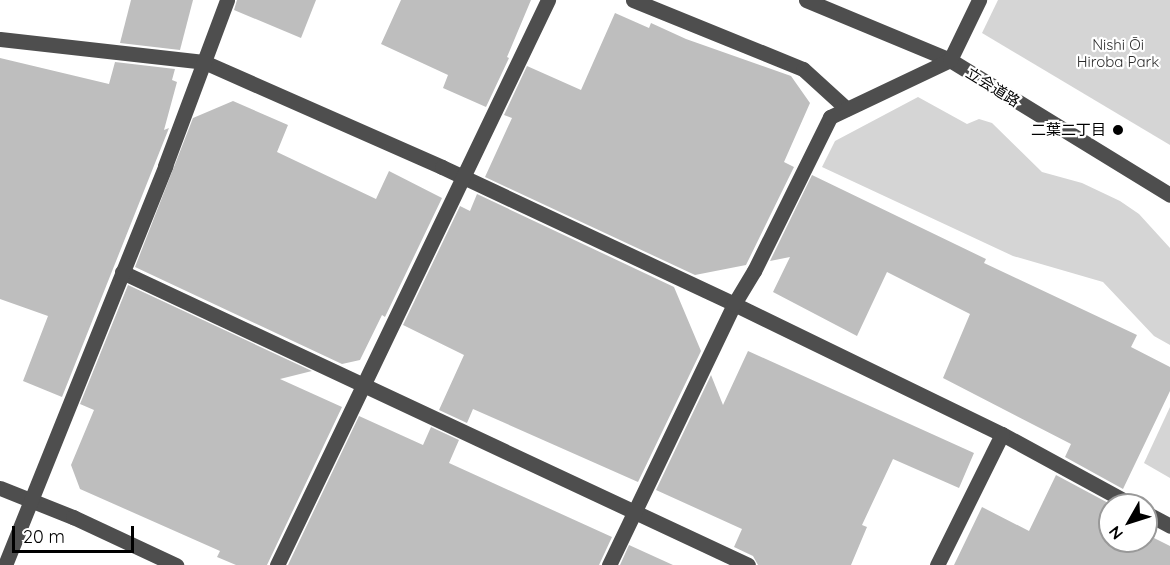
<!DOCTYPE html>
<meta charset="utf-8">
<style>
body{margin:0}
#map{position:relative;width:1170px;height:565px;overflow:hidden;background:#fff;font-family:Quicksand,"Noto Sans JP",sans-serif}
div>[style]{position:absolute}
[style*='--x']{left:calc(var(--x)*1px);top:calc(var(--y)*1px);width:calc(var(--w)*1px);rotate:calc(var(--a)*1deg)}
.green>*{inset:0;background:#d5d5d5}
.building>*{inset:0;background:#bebebe}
.minor>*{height:15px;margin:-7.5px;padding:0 7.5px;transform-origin:7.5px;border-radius:7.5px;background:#4e4e4e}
.dots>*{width:16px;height:16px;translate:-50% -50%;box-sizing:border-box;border:3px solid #fff;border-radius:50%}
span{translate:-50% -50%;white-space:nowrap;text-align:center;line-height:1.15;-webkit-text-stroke:4.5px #fff;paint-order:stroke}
.park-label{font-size:15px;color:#2c2c2c}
.street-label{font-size:15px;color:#000}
.poi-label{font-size:15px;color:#000}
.right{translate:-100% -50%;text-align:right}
.north{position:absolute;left:1098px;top:493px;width:60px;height:60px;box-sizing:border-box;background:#fff;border:2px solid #999;border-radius:50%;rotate:231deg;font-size:16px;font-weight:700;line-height:24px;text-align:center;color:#000}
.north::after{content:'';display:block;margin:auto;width:21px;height:27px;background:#000;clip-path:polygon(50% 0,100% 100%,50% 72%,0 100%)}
.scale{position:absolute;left:12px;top:526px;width:122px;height:27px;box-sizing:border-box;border:3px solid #000;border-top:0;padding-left:8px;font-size:18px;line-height:21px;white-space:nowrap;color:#000;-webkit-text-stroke:4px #fff;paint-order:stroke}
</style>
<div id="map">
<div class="green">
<div style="clip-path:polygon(998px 0,1170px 0,1170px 145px,982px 33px)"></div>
<div style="clip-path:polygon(918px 97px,967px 124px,979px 119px,992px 123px,1042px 172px,1082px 183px,1120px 201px,1139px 214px,1170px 248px,1170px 345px,1154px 336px,1103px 282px,1013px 256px,822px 167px,835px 141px)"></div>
<div style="clip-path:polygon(1170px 407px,1170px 478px,1144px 463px)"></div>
</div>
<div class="building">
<div style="clip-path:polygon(131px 0,193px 0,180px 50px,120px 43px)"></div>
<div style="clip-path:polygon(237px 0,316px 0,301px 38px,234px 10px)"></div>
<div style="clip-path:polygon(401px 0,531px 0,507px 57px,509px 58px,486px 107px,443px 88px,448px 75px,381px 44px)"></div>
<div style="clip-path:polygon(615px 13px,649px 28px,651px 23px,686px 39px,791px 76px,810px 103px,784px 162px,794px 167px,746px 265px,695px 275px,485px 177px,512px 118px,504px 115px,527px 66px,581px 90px)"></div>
<div style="clip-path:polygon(0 58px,109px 84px,115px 62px,175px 69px,172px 80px,177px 82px,164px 130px,169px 128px,62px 397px,23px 381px,48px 316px,0 299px)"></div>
<div style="clip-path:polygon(233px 101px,288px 125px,277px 152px,376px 199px,389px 171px,442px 198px,385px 317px,382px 315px,360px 360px,342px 364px,135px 267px,193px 118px)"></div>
<div style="clip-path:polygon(812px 175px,986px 259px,984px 263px,1137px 335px,1131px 347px,1170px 367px,1170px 391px,1123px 489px,1065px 457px,1071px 444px,943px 378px,970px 314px,887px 272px,857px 336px,773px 292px,790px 257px,770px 261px)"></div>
<div style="clip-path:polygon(477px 194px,674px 287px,701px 351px,638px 482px,473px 409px,467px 423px,439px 410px,464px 355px,403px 325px,460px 206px,470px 211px)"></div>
<div style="clip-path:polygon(128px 285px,312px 371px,280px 379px,342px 407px,267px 565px,236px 565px,217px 557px,220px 551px,80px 489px,71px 465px,94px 410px,80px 404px)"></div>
<div style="clip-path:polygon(748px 351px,974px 453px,959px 488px,893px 459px,862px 525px,867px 527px,851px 565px,758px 565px,753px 556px,734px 547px,742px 529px,656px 490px,711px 375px,723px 405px)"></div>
<div style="clip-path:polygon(359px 416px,423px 445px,431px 427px,459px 440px,449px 463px,612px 537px,599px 565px,288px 565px)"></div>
<div style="clip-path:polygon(1056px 475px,1112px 505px,1110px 541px,1146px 541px,1146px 534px,1170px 546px,1170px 565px,954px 565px,982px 507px,1029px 531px)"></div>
<div style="clip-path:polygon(629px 545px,673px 565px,620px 565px)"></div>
</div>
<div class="minor">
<div style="--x:633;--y:0;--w:183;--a:22.1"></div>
<div style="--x:803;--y:69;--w:59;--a:42.3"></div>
<div style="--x:806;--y:0;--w:156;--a:22.6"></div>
<div style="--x:950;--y:60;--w:258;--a:31.5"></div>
<div style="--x:0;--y:39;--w:205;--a:6.4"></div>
<div style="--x:204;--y:62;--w:260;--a:23.8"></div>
<div style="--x:442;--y:167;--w:323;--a:25.1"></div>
<div style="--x:734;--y:304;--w:298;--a:25.9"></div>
<div style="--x:1002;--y:434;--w:148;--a:28.6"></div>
<div style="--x:122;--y:272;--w:691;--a:25.08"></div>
<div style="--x:0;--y:488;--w:79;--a:21.7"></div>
<div style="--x:73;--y:517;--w:114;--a:25"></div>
<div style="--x:1146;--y:513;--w:27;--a:28"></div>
<div style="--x:5;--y:565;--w:430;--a:-68.1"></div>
<div style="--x:165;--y:166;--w:177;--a:-69.5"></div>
<div style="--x:277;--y:565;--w:627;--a:-64.38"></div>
<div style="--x:609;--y:565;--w:289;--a:-64.4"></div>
<div style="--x:734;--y:304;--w:39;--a:-59"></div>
<div style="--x:754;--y:271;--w:172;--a:-63.7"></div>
<div style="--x:830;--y:117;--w:133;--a:-25.4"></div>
<div style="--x:950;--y:60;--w:67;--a:-64.2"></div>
<div style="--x:937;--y:565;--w:146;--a:-63.6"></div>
</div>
<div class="dots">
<div style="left:1118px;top:130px;background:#000"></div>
</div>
<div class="park-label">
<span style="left:1118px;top:53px">Nishi Ōi<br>Hiroba Park</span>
</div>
<div class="street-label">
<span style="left:993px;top:87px;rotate:32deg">立会道路</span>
</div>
<div class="poi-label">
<span class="right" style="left:1106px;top:130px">二葉二丁目</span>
</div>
<div class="north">N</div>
<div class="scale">20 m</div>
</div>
